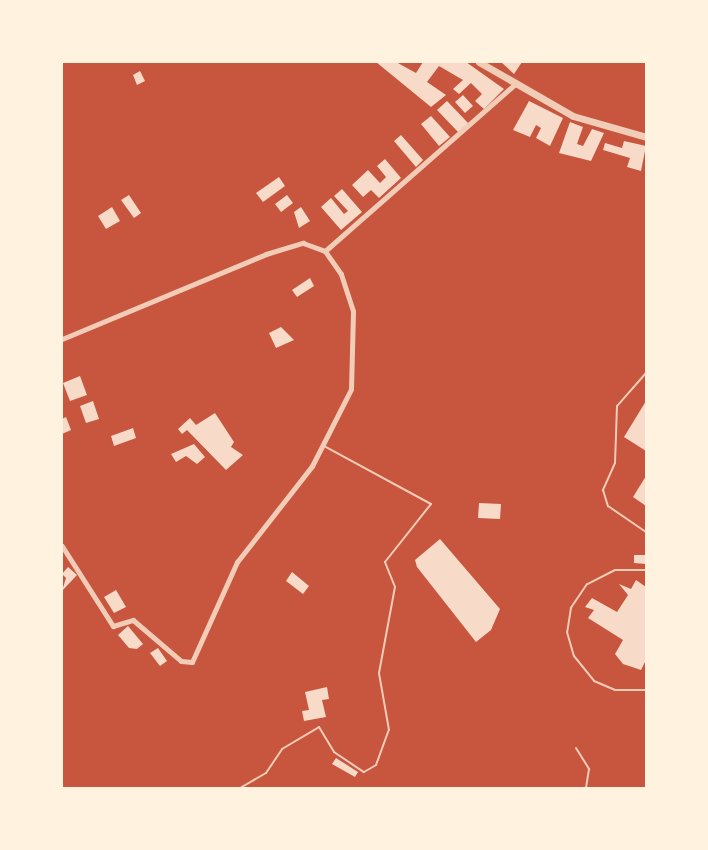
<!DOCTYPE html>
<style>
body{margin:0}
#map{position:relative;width:708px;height:850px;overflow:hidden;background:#c8553d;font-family:Raleway,sans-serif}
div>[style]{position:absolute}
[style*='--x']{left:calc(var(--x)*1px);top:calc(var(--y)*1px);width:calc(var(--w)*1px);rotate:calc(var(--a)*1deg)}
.building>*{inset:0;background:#f7dbc8}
.service>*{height:2px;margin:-1px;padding:0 1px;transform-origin:1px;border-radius:1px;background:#f1ccb7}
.minor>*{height:5px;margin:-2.5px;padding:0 2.5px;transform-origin:2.5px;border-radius:2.5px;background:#f1ccb7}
.tertiary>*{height:7px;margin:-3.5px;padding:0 3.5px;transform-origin:3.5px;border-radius:3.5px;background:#f1ccb7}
span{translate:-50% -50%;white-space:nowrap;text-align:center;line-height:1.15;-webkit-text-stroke:5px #fff3e0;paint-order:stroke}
.frame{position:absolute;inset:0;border:63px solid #fff3e0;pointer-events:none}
</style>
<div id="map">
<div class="building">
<div style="clip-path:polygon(376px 62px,396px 62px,416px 73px,423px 62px,466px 62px,504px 89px,484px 109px,475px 101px,482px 94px,471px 83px,459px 94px,453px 89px,463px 80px,439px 66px,427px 82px,446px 95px,431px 107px)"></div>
<div style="clip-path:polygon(501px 62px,522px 62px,514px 74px)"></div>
<div style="clip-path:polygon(140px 71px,145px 81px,137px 85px,133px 75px)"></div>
<div style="clip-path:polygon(463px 95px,473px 106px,465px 113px,455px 102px)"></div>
<div style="clip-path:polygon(447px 101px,469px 124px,459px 133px,437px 110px)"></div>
<div style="clip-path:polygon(529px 101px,563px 118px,550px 146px,536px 138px,541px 128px,536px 125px,530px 137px,513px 130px)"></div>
<div style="clip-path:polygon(431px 116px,450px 137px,439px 146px,421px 124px)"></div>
<div style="clip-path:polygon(570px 122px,583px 127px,577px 144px,583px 146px,592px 129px,604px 133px,591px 161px,559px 153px)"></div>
<div style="clip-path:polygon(401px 135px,423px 160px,416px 167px,394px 141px)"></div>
<div style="clip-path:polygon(624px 141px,646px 146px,641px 171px,627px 167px,630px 158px,603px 150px,605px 143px,622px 148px)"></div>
<div style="clip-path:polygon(385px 159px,401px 178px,379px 198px,371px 190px,363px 197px,352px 185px,368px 170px,380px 183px,386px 177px,377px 166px)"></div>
<div style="clip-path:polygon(279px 177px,285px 186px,263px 202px,256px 193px)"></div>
<div style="clip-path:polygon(342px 189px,362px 212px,341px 230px,321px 207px,331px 198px,344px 214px,348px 211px,334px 196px)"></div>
<div style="clip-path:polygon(129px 195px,141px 213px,134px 218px,121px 200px)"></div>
<div style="clip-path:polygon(287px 195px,293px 203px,281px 212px,275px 204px)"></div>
<div style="clip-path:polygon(112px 207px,120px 221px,106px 229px,98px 216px)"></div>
<div style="clip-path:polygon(301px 207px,310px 221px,299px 228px,294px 212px)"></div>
<div style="clip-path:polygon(310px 278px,314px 286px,297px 297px,292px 290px)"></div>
<div style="clip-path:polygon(281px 327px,294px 340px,276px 348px,269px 333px)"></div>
<div style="clip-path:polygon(80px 376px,87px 395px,70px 401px,63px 383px)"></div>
<div style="clip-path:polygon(93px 401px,99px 419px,86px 423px,80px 406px)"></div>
<div style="clip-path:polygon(646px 401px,646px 451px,624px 437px)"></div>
<div style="clip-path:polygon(215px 413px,234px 442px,231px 447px,243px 455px,226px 470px,187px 430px,182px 434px,178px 429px,190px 418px,196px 425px)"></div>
<div style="clip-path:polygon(66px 417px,71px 430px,62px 434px,62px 419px)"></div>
<div style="clip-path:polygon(133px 428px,136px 438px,114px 446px,111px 436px)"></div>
<div style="clip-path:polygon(194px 444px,205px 457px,197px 464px,186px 456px,176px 462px,171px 454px)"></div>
<div style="clip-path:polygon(646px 476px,646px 506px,633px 497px)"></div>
<div style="clip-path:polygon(479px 503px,501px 504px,500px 519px,478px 518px)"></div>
<div style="clip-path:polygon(440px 539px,500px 609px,491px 630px,476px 642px,417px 567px,415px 560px)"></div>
<div style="clip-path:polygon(634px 555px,646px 555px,646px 564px,634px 563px)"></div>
<div style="clip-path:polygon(68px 567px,77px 575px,62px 591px,66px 578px,62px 574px)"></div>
<div style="clip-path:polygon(292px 572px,309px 586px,303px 594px,286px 581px)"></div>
<div style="clip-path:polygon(636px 580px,646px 587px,646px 660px,641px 670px,623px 664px,615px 654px,623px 640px,588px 618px,594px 610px,585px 607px,592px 598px,617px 612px,628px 595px,619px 584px,631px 589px)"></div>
<div style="clip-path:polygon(116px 590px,126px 607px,114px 613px,104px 597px)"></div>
<div style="clip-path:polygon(128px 626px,143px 644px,137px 649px,129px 648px,118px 635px)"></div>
<div style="clip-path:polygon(158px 648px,167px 661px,160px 666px,150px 653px)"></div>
<div style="clip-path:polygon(327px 687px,329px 699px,322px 700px,326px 717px,304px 721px,302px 711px,309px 710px,305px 692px)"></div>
<div style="clip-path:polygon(336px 758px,358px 772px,355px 777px,332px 764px)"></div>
</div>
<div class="service">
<div style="--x:646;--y:373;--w:44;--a:131.3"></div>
<div style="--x:617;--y:406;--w:57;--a:92"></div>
<div style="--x:615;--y:463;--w:30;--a:114"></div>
<div style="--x:603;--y:490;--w:17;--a:73"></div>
<div style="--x:608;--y:506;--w:46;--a:34.4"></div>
<div style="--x:646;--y:570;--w:31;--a:180"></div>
<div style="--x:615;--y:570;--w:31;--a:153"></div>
<div style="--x:587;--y:584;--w:29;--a:124"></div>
<div style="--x:571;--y:608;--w:24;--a:99"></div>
<div style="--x:567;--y:632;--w:25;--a:74"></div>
<div style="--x:574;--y:656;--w:32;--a:51"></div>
<div style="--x:594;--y:681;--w:23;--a:23"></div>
<div style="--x:615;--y:690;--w:31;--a:0"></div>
<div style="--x:576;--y:748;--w:25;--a:58"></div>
<div style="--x:589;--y:769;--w:19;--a:99"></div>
<div style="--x:240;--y:788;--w:30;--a:-30"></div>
<div style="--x:266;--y:773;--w:29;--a:-56"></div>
<div style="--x:282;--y:749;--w:43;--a:-30.7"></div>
<div style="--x:319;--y:727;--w:29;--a:59"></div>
<div style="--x:334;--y:752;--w:36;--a:34"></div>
<div style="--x:364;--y:772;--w:14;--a:-30"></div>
<div style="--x:376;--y:765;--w:37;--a:-70"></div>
<div style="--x:389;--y:730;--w:58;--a:-100"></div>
<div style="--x:379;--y:673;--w:87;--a:-79.5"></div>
<div style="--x:395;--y:587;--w:27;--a:-112"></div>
<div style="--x:385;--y:562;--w:74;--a:-51.6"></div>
<div style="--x:431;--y:504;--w:122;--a:-151.5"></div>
</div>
<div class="minor">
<div style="--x:62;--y:339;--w:221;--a:-22.6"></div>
<div style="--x:266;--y:254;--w:39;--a:-17"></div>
<div style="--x:303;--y:243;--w:23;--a:20"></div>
<div style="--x:325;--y:251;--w:253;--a:-41.3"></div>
<div style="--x:62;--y:546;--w:95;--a:57.5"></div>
<div style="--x:113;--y:626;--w:21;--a:-17"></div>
<div style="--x:133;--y:620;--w:63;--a:40.5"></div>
<div style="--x:181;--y:661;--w:11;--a:5"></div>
<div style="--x:192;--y:662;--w:110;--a:-65.8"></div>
<div style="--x:237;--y:562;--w:122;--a:-52"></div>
<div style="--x:312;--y:466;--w:86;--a:-63.1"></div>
<div style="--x:351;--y:389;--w:78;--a:-88.5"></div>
<div style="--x:353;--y:311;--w:39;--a:-108"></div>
<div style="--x:341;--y:274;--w:28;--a:-125"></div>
</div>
<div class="tertiary">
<div style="--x:479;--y:62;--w:108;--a:29.9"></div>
<div style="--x:573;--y:116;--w:76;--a:16"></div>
</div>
<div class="frame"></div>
</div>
